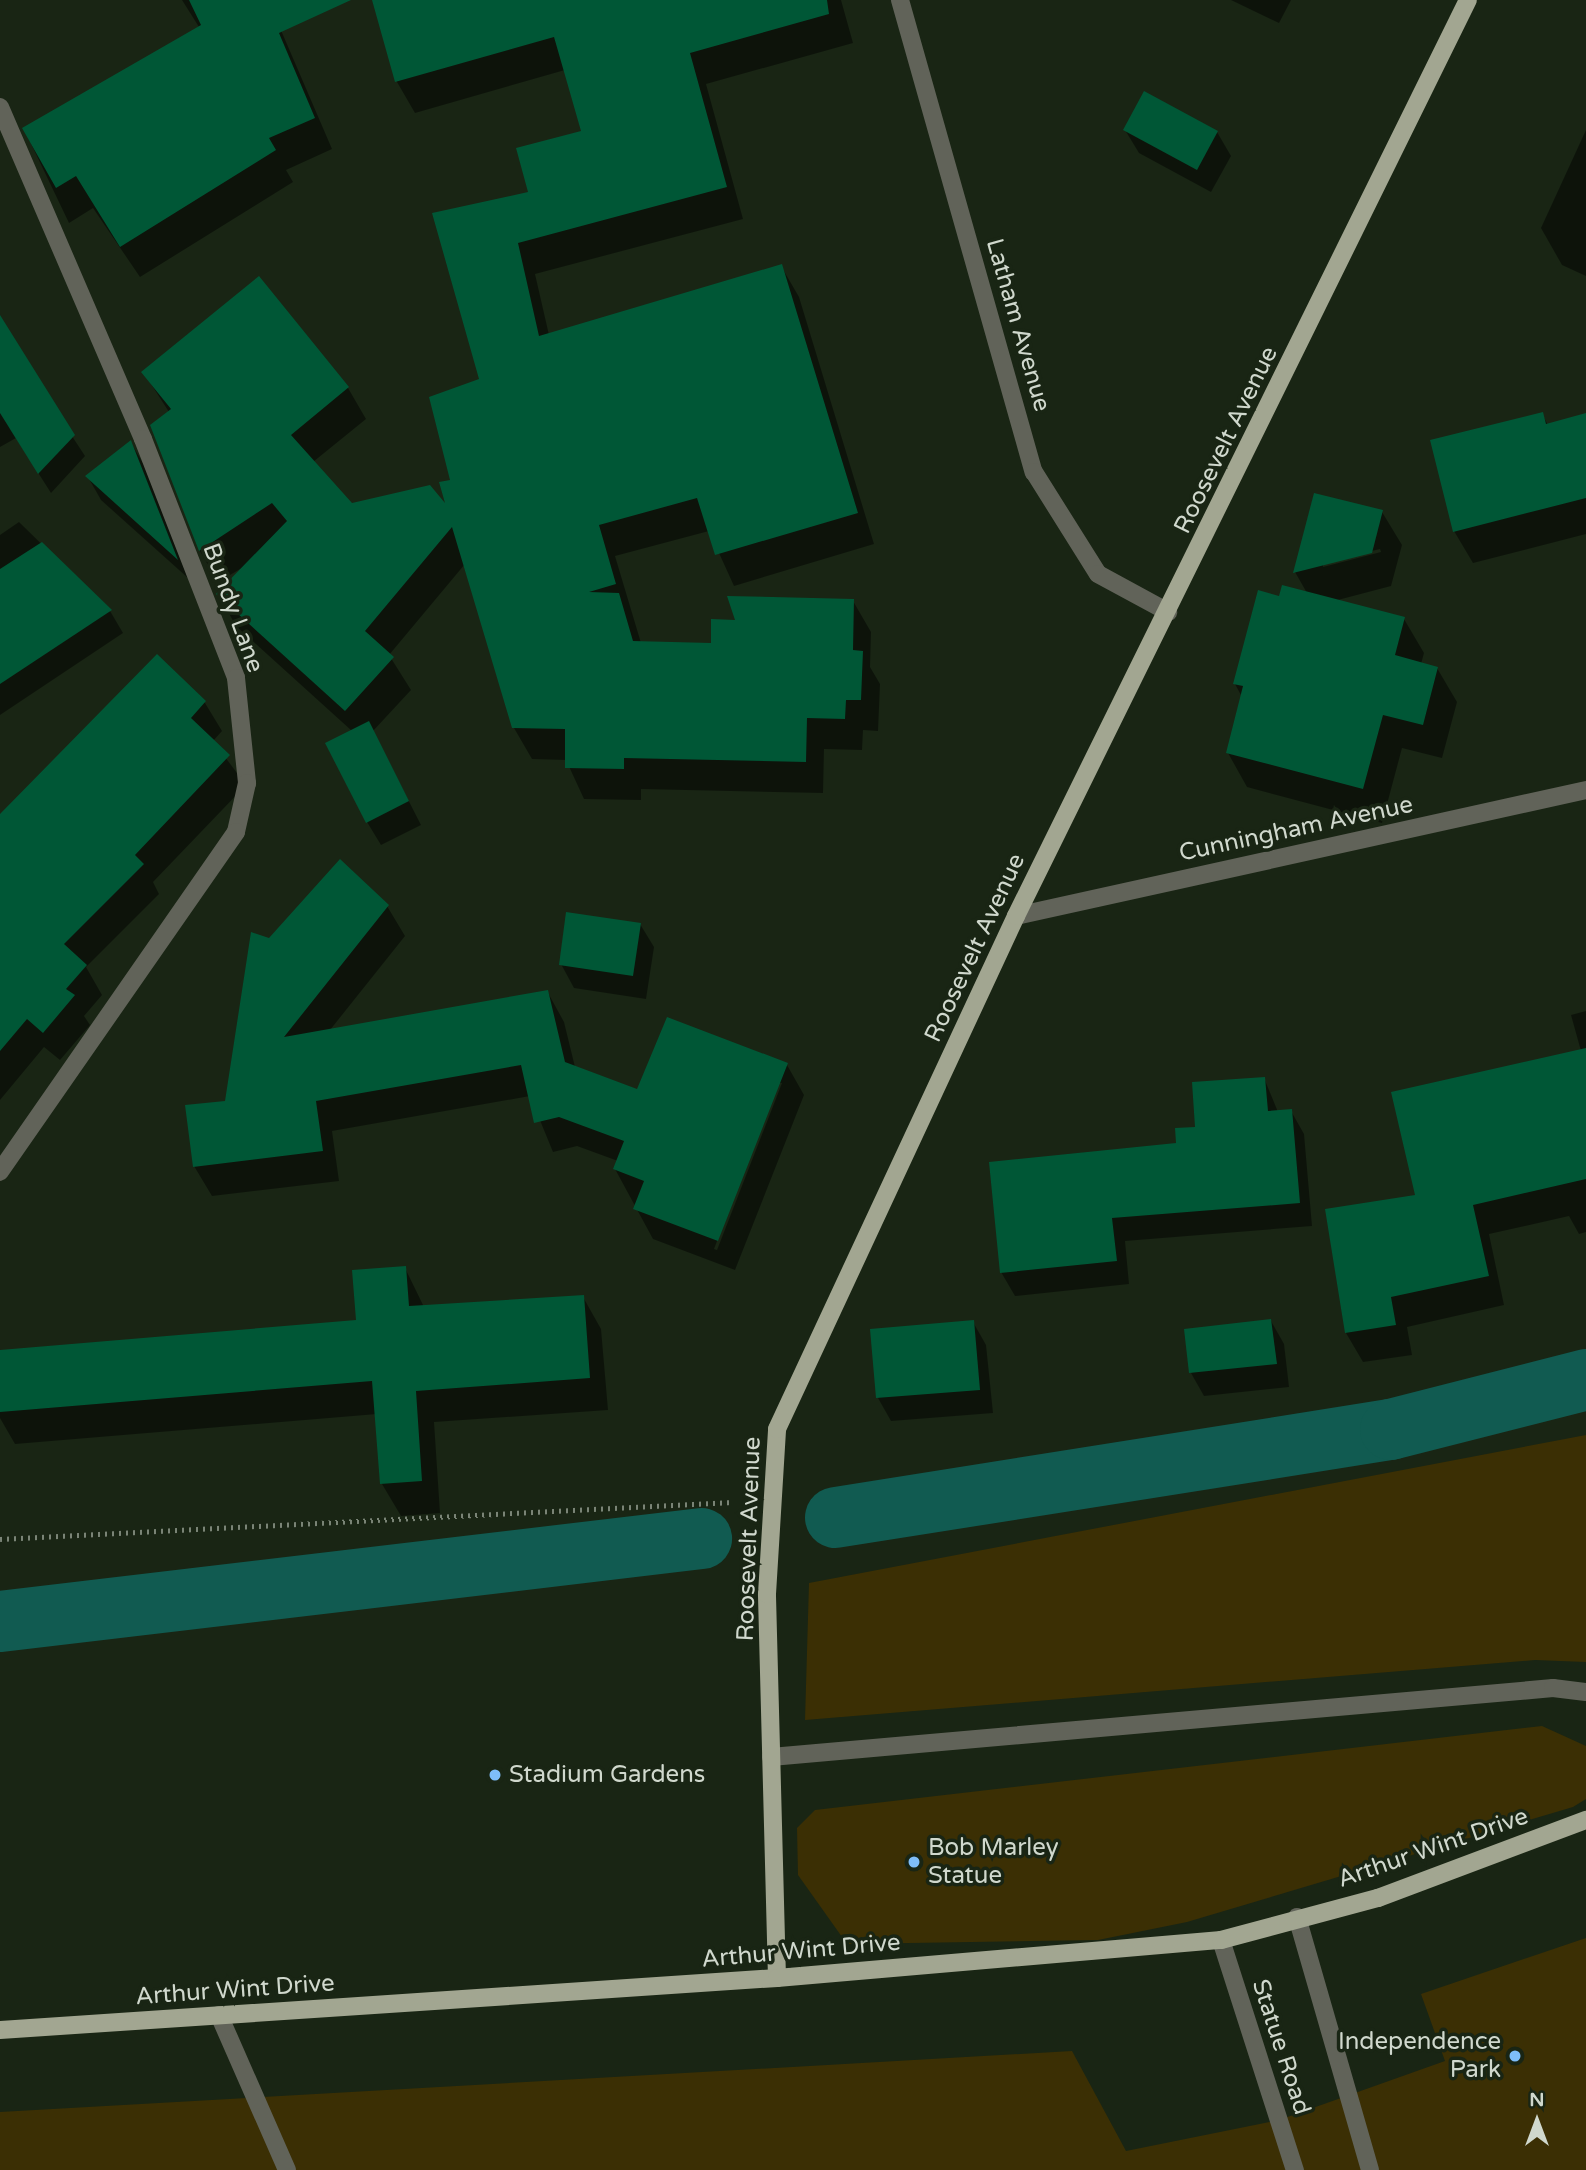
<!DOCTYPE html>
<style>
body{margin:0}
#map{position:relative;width:1586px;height:2170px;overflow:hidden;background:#192514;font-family:"Varela Round",sans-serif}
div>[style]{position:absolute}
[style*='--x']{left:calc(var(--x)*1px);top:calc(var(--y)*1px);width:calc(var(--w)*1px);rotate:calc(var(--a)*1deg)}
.green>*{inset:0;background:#3b2f04}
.shadow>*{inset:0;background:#0007}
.canal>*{height:61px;margin:-30.5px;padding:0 30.5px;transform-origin:30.5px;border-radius:30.5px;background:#115b51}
.building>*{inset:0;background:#005736}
.path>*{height:4.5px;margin-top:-2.25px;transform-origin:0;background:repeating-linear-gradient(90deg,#7a8476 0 2px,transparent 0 7px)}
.minor>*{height:18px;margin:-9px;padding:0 9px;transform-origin:9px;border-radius:9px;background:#616359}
.major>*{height:18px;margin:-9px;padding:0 9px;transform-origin:9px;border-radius:9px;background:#a2a691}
.dots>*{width:19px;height:19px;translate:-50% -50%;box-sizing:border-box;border:4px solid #192514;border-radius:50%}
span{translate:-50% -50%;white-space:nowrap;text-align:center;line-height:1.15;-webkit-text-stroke:7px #192514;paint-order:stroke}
.street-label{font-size:24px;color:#d0d8cd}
.poi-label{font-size:24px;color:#d0d8cd}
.left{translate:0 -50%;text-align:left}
.right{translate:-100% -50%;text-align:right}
.north{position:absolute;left:1502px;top:2086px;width:70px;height:70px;-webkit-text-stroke:5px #192514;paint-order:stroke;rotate:0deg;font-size:19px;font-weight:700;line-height:28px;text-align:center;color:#d0d8cd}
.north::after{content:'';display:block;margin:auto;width:24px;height:32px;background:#d0d8cd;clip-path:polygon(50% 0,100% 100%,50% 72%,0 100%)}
</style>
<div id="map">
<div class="green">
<div style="clip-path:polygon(1586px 1435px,1586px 1662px,1535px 1660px,805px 1720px,809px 1583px)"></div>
<div style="clip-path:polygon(1542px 1726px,1586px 1746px,1586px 1799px,1573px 1807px,1187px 1922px,1098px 1940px,847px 1944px,798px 1875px,797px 1828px,815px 1810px)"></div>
<div style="clip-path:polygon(1586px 1938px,1586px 2170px,0 2170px,0 2112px,1072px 2051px,1126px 2151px,1279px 2120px,1445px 2061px,1421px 1994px)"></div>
</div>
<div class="shadow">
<div style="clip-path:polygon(182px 0,268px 0,332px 149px,286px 170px,293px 182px,140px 277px,93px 208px,69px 223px,24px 129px,199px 27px)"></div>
<div style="clip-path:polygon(397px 0,841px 0,853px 43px,706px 84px,743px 219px,535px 274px,549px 335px,781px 266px,799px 297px,874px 544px,734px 586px,709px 531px,615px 556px,641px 643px,712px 645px,737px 622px,853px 601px,871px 632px,870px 667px,880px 684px,878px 731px,863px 730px,862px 750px,824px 749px,823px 793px,641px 789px,641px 800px,584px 799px,566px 760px,532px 759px,514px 728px,465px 564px,389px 655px,411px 690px,373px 731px,421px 825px,381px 845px,367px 822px,352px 731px,236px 626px,218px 594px,247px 565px,218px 582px,200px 551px,152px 426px,169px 412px,144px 373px,348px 388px,366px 419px,313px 462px,351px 505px,449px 511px,530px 193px,583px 132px,565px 70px,415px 113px,397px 82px,375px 6px)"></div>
<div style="clip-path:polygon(1231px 0,1291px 0,1279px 23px)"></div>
<div style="clip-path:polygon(1125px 130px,1217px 132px,1231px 156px,1211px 192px,1139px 153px)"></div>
<div style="clip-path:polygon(1586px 130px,1586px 276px,1562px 265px,1541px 228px)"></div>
<div style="clip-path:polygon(0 326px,85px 456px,51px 493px,16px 438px,0 447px)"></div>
<div style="clip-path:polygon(1542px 414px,1548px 425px,1586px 415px,1586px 534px,1473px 563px,1454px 531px)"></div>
<div style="clip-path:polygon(131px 443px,144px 465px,188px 578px,101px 500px,88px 477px)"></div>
<div style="clip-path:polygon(evenodd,1382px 512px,1402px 545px,1391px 586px,1334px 601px,1404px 619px,1424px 653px,1421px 664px,1437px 668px,1457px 702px,1442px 758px,1402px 748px,1382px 823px,1247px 787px,1228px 753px,1242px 697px,1235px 684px,1280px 598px,1307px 593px,1295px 572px,1382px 512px,1380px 549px,1381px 552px,1323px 567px,1323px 563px,1380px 549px)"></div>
<div style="clip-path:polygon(19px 522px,110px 611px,123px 633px,0 715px,0 535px)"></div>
<div style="clip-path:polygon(157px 656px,205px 703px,222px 731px,213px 741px,246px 785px,153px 882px,159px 894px,86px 967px,102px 995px,84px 1016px,90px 1025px,60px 1060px,44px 1047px,0 1100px,0 817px)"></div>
<div style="clip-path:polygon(evenodd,387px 906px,405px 936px,330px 1030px,547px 991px,564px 1022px,575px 1067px,638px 1091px,787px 1065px,804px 1095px,735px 1270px,653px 1239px,615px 1169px,618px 1161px,577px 1146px,553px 1152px,530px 1096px,332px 1131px,339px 1181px,212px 1196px,194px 1166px,227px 1102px,269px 940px,387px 906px,778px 1083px,782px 1083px,717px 1250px,714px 1249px,778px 1083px)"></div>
<div style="clip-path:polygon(640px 924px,654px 947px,646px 999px,574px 988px,561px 964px)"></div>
<div style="clip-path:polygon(1586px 1011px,1586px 1232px,1579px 1234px,1569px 1216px,1489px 1234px,1504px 1305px,1407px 1327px,1412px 1355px,1363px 1362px,1346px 1333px,1417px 1197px,1581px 1051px,1571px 1015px)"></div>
<div style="clip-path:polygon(1264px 1078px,1278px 1112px,1291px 1111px,1304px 1134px,1312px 1226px,1125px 1241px,1129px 1284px,1015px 1296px,1001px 1272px)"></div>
<div style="clip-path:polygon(405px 1268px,424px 1307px,583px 1297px,601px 1329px,608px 1410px,434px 1422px,440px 1513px,401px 1516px,382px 1484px,377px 1414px,15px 1444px,0 1418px,0 1352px,358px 1321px)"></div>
<div style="clip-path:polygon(1271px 1321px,1284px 1344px,1289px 1387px,1204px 1396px,1191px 1373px)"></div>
<div style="clip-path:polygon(973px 1322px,986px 1345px,993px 1413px,891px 1421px,878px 1398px)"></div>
</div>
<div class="canal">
<div style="--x:835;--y:1517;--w:562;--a:-9.01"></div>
<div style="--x:1390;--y:1429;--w:202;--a:-14.3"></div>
<div style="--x:0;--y:1621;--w:706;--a:-6.75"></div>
</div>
<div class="building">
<div style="clip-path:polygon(189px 0,351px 0,279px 33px,315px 118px,269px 138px,276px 150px,120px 247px,76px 176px,56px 188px,22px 128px,201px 25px)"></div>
<div style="clip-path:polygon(372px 0,827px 0,829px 14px,690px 53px,727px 187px,518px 243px,539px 336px,782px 264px,858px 513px,715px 555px,697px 498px,599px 525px,616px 584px,589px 592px,619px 593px,633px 641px,711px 643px,711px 619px,735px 620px,727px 596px,854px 599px,853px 650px,863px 651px,861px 700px,846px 700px,845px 719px,807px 718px,806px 762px,624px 758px,624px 769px,565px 768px,565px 729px,512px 728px,452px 527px,365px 631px,394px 657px,345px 711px,216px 594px,287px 521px,272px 503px,199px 551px,150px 425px,171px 409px,141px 372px,259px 276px,349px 387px,291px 435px,352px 503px,430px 485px,445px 503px,439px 482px,450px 480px,429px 397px,479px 379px,432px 213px,528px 192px,516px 148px,581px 131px,554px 37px,395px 82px)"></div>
<div style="clip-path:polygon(1144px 91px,1218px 131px,1197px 170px,1123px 130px)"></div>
<div style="clip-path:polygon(0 315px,75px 435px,38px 474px,0 413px)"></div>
<div style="clip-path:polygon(1543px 412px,1546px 424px,1586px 413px,1586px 498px,1453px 532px,1430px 440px)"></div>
<div style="clip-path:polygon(131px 440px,132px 443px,178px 560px,85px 476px)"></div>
<div style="clip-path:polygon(1314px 493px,1383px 510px,1372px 553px,1293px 573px)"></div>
<div style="clip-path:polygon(42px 542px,112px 610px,0 684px,0 569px)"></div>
<div style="clip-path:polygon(1282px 585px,1405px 617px,1395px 655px,1438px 667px,1423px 725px,1383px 715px,1363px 789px,1226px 753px,1243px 686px,1233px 684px,1258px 590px,1279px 596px)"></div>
<div style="clip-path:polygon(157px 654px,206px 701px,191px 718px,230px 755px,135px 855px,144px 864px,64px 944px,87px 965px,66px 989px,75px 995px,43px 1033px,27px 1019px,0 1051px,0 814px)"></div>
<div style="clip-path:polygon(369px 721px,409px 801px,366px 823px,325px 743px)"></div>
<div style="clip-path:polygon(340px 859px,389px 905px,284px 1037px,548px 990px,565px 1062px,637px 1089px,667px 1017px,788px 1063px,718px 1241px,633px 1209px,644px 1181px,613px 1169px,624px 1141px,559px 1117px,534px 1123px,521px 1065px,316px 1101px,323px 1151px,193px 1167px,185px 1105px,225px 1101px,251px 932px,269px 938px)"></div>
<div style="clip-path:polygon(566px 912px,641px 923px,633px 976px,559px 965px)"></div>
<div style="clip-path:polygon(1586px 1048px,1586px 1179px,1473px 1205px,1489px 1276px,1391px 1297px,1396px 1325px,1345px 1333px,1325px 1209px,1415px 1195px,1391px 1092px)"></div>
<div style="clip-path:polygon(1265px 1077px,1268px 1111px,1292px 1109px,1300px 1203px,1112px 1218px,1117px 1261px,1000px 1273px,989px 1162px,1176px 1143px,1175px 1128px,1195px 1127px,1192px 1082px)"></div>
<div style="clip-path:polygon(406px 1266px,409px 1306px,584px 1295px,590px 1378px,416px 1391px,422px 1481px,380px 1484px,372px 1381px,0 1412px,0 1350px,356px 1320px,352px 1270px)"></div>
<div style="clip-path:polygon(1271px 1319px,1277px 1364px,1189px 1373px,1184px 1329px)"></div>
<div style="clip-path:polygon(974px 1320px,980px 1390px,876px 1398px,870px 1329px)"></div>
</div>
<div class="path">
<div style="--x:0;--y:1539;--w:734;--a:-2.89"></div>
</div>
<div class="minor">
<div style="--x:900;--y:0;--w:491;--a:74.2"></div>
<div style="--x:1034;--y:472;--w:120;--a:57.9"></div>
<div style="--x:1098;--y:574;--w:80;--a:28.5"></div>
<div style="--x:0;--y:107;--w:361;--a:66.7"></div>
<div style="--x:143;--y:439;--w:256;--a:68.7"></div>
<div style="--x:236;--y:678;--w:106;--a:84"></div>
<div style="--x:247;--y:783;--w:50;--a:102.7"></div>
<div style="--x:236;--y:832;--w:414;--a:124.8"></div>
<div style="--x:1016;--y:916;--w:584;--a:-12.46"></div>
<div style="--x:771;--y:1757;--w:785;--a:-5.04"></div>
<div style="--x:1553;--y:1688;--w:33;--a:7"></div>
<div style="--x:1297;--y:1917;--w:263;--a:73.9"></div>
<div style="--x:1221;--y:1940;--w:242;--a:72.2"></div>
<div style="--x:219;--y:2015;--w:169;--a:66.3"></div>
</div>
<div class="major">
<div style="--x:777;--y:1978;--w:384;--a:-91.5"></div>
<div style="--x:767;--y:1594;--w:165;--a:-86.5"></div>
<div style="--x:777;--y:1429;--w:566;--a:-65.02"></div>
<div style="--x:1016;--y:916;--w:1021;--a:-63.74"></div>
<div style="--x:0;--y:2030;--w:779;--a:-3.83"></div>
<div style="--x:777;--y:1978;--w:446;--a:-4.9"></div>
<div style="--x:1221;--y:1940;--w:163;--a:-15"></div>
<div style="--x:1378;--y:1898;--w:222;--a:-20.6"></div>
</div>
<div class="dots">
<div style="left:495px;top:1775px;background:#7ebdf9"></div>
<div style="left:914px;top:1862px;background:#7ebdf9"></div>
<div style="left:1515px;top:2056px;background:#7ebdf9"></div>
</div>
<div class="street-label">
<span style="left:1018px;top:325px;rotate:74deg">Latham Avenue</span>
<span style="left:1226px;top:440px;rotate:-64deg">Roosevelt Avenue</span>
<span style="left:233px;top:608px;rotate:70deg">Bundy Lane</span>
<span style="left:1296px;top:829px;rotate:-12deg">Cunningham Avenue</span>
<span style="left:975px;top:948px;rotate:-65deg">Roosevelt Avenue</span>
<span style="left:749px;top:1539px;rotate:-88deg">Roosevelt Avenue</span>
<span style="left:1433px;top:1848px;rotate:-19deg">Arthur Wint Drive</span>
<span style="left:801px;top:1951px;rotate:-5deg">Arthur Wint Drive</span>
<span style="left:235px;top:1990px;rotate:-4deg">Arthur Wint Drive</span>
<span style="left:1281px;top:2047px;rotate:72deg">Statue Road</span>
</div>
<div class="poi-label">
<span class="left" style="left:509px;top:1775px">Stadium Gardens</span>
<span class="left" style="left:928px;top:1862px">Bob Marley<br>Statue</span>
<span class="right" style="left:1501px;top:2056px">Independence<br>Park</span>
</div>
<div class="north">N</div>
</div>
